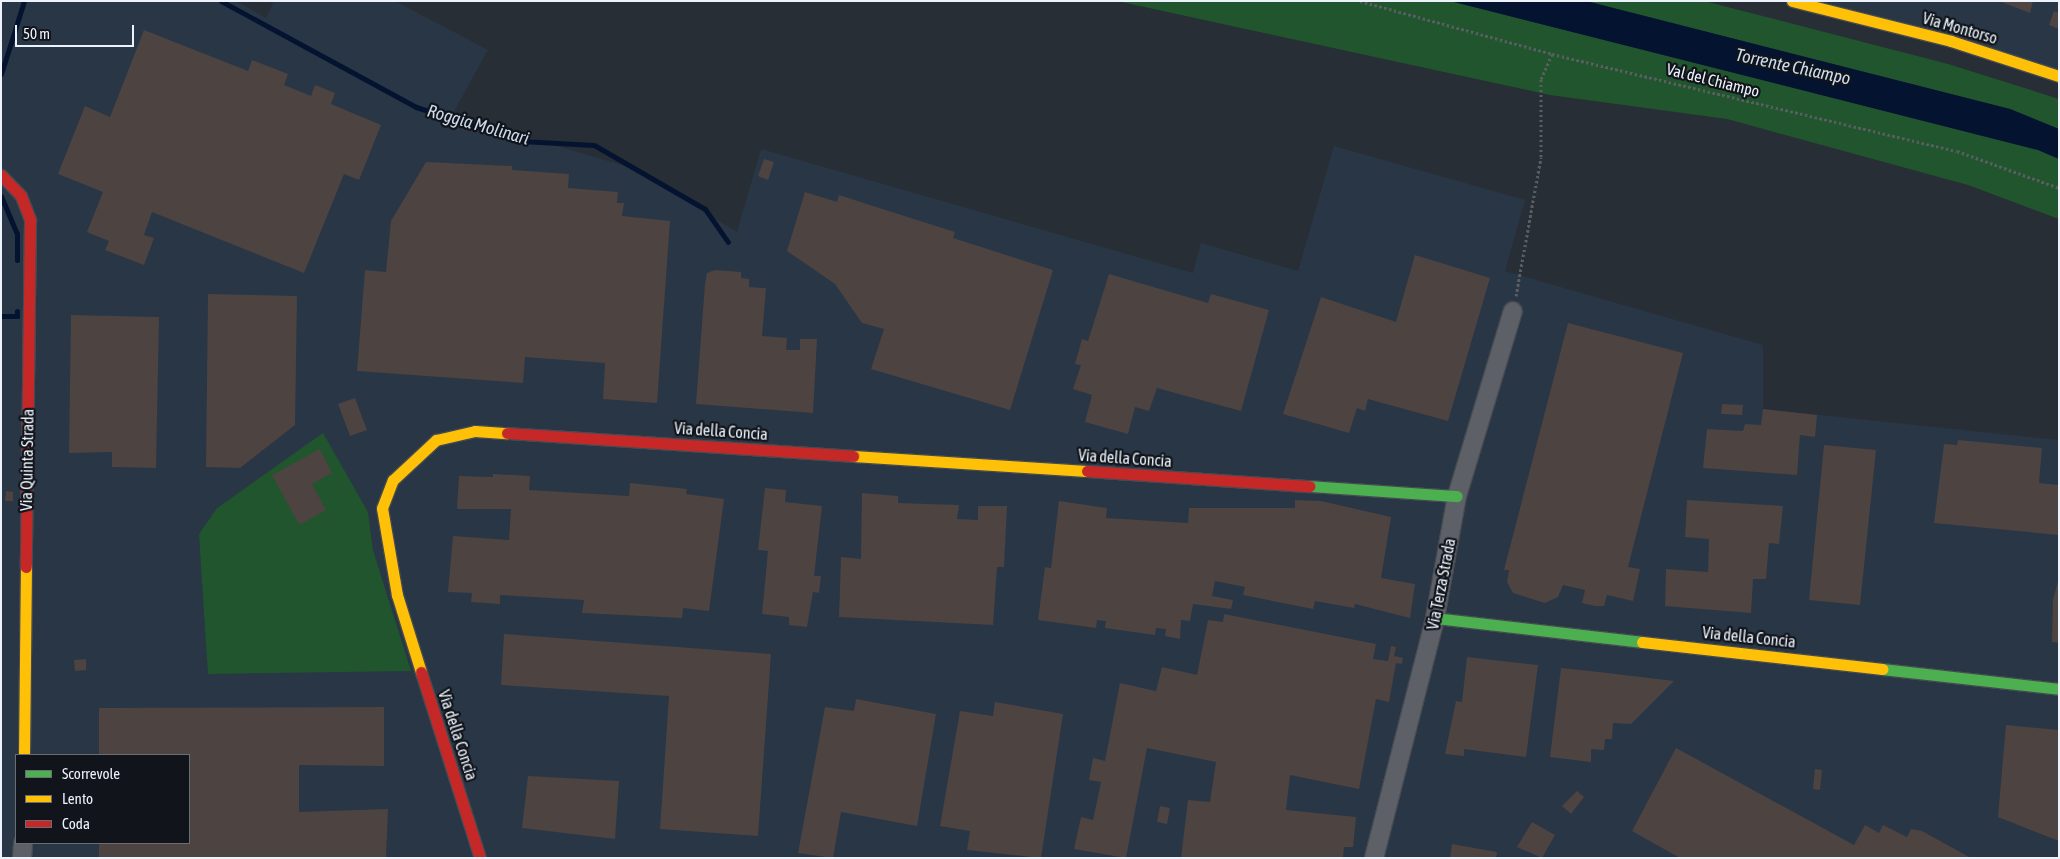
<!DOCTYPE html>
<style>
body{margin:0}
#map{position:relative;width:2060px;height:859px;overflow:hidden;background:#282e35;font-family:"Asap Condensed",sans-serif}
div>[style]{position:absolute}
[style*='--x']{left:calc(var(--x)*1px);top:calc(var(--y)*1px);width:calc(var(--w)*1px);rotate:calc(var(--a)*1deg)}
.built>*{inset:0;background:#293646}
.green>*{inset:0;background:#21552d}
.water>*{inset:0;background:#041430}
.stream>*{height:5px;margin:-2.5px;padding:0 2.5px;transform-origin:2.5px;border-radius:2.5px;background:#041430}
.building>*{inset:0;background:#4d4341}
.path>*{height:3px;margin-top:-1.5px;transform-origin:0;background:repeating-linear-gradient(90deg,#5a5e63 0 2.5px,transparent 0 5px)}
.roads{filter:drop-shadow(1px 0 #464b51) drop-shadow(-1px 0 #464b51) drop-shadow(0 1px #464b51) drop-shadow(0 -1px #464b51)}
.street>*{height:18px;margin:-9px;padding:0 9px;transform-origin:9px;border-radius:9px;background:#5d6167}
.fast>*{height:11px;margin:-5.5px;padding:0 5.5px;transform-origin:5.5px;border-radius:5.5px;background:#4caf50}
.slow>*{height:11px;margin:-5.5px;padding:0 5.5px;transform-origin:5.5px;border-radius:5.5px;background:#ffc107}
.jam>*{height:11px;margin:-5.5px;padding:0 5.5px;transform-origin:5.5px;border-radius:5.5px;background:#c62828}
span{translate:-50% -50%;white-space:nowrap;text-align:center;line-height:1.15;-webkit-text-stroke:4.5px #11151b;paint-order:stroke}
.street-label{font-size:16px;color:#ecf3fc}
.water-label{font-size:18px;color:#cddbed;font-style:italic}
.frame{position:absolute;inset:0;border:2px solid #ecf3fc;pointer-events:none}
.legend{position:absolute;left:15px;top:754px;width:175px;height:90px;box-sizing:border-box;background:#11151b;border:1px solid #696e75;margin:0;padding:6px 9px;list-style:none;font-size:15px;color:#ecf3fc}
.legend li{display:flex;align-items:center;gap:10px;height:25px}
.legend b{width:25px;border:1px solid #696e75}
.scale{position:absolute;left:15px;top:25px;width:119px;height:22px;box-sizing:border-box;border:2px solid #ecf3fc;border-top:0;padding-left:6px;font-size:15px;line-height:18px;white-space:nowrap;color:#ecf3fc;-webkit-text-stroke:4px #11151b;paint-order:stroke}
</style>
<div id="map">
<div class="built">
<div style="clip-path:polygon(evenodd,1px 1px,236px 1px,266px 18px,274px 1px,395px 1px,488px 50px,452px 115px,632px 168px,737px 232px,761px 149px,1193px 273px,1201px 243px,1298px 271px,1334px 146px,1525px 200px,1505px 271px,1763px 345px,1763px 409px,2059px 440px,2059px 858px,1px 858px,1px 1px,323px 434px,368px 512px,373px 550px,410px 671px,199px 534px,217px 508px,323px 434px,1px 1px,16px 755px,189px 755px,189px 843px,16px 843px,16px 755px)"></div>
<div style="clip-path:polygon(1809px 1px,2059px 1px,2059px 72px)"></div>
</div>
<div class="green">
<div style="clip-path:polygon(1117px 1px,1450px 1px,2038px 150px,2059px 159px,2059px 219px,1968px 185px,1727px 119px,1550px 95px)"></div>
<div style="clip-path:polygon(1586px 1px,1704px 1px,1948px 64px,2059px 99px,2059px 129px,2010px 109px)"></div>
<div style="clip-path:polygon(323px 433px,368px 512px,373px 550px,411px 671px,208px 674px,199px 534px,217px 508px)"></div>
</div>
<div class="water">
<div style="clip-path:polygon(1450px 1px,1586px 1px,2010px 109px,2059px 129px,2059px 159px,2038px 150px)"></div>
</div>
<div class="stream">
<div style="--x:221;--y:1;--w:222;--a:28.5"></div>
<div style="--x:416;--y:107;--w:111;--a:17.8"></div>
<div style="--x:522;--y:141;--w:72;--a:3.2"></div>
<div style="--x:594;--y:145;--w:128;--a:30"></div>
<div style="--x:705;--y:209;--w:40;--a:55.1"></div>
<div style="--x:1;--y:74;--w:77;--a:-72.5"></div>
<div style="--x:1;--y:196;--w:41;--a:67.2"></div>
<div style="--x:17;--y:234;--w:26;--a:90"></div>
<div style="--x:1;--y:316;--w:16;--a:0"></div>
<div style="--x:17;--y:316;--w:5;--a:-90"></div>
</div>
<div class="building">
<div style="clip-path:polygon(1999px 1px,2033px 1px,2030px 13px)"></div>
<div style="clip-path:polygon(2054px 11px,2059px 13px,2059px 29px,2049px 25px)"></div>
<div style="clip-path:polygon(144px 30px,248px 71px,252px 60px,288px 74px,284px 85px,311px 96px,315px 85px,335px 93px,331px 104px,381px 125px,359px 180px,344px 174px,304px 273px,152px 212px,144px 235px,154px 238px,144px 265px,105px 250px,109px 241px,87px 232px,103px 192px,58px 174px,85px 106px,110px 117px)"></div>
<div style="clip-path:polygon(764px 159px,774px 162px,768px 180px,758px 176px)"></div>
<div style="clip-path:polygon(426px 162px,512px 166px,512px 170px,569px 174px,568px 188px,618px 192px,617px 203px,624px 203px,622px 216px,670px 221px,657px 403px,603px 399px,605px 363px,525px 357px,523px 383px,357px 371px,365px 270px,386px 272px,391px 221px)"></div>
<div style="clip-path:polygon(805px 192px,837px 202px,839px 195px,876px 207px,955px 232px,953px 238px,1053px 270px,1010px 410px,871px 369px,884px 329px,862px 323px,835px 284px,787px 251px)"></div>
<div style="clip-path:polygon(1415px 255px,1490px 278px,1448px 421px,1368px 399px,1365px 411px,1357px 408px,1349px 433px,1283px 414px,1321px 297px,1396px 322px)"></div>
<div style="clip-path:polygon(715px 270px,741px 272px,741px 278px,749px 279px,749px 287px,766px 288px,762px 336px,787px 338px,786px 350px,800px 350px,800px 339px,817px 339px,813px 413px,696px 404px,705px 284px,707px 273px)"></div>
<div style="clip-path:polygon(1109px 274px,1208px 303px,1211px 294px,1269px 310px,1241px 411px,1157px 388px,1149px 411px,1135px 407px,1128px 434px,1085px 422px,1092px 395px,1073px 389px,1081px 365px,1075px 364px,1082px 339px,1088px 341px)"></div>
<div style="clip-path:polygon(208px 294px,297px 296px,295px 425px,240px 468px,206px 467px)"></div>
<div style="clip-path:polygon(71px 315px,159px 317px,156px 468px,112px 467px,112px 452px,69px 453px)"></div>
<div style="clip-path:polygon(1568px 323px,1683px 353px,1628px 567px,1640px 569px,1633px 601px,1607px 595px,1604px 606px,1595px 606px,1582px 603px,1585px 590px,1563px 585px,1558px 597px,1545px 603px,1513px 593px,1507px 582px,1509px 570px,1504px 570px)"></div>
<div style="clip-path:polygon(355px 398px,367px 430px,350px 436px,338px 404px)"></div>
<div style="clip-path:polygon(1722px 404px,1743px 405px,1742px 415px,1721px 414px)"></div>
<div style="clip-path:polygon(1763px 409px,1817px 415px,1815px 437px,1800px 435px,1797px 475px,1703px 468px,1707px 429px,1743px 431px,1745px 424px,1761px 425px)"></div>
<div style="clip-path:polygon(1958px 440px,2042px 448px,2039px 483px,2059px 485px,2059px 535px,1934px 523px,1944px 444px,1957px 445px)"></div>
<div style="clip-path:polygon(1824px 445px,1876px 450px,1860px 605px,1809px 600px)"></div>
<div style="clip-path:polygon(320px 449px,332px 473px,312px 484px,326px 510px,299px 525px,272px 475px)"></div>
<div style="clip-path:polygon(493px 474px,530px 476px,529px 490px,629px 496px,630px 483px,687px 489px,686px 494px,724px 499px,709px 611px,683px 608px,682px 618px,582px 613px,584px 600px,500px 595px,500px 604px,471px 602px,472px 593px,448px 592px,453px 536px,509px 540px,511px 509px,457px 509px,459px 476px,493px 477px)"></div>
<div style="clip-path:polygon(765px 488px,786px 490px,785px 502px,822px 506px,814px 576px,821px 576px,819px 593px,813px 592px,807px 627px,789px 625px,789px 617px,762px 614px,768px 551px,758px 550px)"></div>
<div style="clip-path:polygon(6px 491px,13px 492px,13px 501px,5px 501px)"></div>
<div style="clip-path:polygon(862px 493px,898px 496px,898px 503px,959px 505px,957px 519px,978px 520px,978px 506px,1007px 506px,1004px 567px,997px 567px,993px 625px,839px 617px,841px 557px,861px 559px)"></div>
<div style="clip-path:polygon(1295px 500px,1321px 501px,1391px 517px,1381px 578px,1415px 584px,1410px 618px,1355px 604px,1354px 608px,1315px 601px,1313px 609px,1243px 595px,1245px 587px,1215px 581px,1212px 596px,1233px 600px,1231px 609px,1193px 604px,1190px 621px,1181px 620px,1180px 639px,1165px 636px,1166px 629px,1156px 628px,1155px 635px,1105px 628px,1106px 621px,1097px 620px,1096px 628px,1038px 620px,1045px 567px,1051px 568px,1059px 501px,1107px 508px,1106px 518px,1188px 523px,1189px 508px,1295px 508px)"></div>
<div style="clip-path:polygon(1687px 500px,1783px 506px,1779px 544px,1769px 543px,1766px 579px,1753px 579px,1751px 613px,1665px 606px,1666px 569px,1708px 572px,1709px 539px,1685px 537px)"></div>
<div style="clip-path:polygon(2059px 577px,2059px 643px,2052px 642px,2053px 600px)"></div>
<div style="clip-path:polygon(1224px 614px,1376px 644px,1373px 659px,1388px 661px,1391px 646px,1396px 647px,1394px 656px,1403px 658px,1402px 664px,1396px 663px,1389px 702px,1376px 699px,1359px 789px,1290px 775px,1286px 810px,1356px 817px,1353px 847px,1344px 847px,1343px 858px,1181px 858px,1188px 800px,1210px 802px,1216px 762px,1147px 748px,1126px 858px,1074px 849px,1081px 817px,1093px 820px,1101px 782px,1089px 780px,1093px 758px,1105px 761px,1120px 683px,1156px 691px,1162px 667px,1197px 675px,1208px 620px,1223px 622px)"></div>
<div style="clip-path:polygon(504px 634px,771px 654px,758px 836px,660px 829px,669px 696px,501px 685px)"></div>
<div style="clip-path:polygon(1467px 657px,1538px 665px,1526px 757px,1464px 749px,1464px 756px,1445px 754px,1456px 701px,1462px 702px)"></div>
<div style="clip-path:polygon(86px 659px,86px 670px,75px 671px,74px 660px)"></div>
<div style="clip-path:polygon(1561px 668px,1599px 672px,1674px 681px,1631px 724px,1613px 723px,1612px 739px,1605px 739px,1604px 750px,1591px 749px,1591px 762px,1550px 757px)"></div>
<div style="clip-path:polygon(856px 699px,936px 714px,917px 826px,841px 812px,833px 858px,798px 853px,825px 707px,854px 711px)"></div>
<div style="clip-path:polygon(995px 702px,1063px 714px,1041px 858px,967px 850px,970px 831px,940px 826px,960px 711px,993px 716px)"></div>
<div style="clip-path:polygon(384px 707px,384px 766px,299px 765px,299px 812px,388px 809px,386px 858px,99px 858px,99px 843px,189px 843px,189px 755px,99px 755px,99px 708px)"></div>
<div style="clip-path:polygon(2006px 725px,2059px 730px,2059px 841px,1998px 817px)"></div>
<div style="clip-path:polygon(1676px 748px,1854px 845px,1865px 825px,1879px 833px,1883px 825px,1907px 837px,1911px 829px,1922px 831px,1971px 858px,1680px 858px,1632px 831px)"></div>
<div style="clip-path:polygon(1815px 769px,1822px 770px,1820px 790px,1813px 789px)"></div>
<div style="clip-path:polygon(528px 776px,619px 781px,615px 839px,522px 828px)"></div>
<div style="clip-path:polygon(1577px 791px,1584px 797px,1571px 814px,1562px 806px)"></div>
<div style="clip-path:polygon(1160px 806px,1170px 808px,1167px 824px,1157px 822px)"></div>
<div style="clip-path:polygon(1532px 822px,1555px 835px,1542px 858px,1517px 847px)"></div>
<div style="clip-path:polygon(1452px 844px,1497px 852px,1496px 858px,1450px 858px)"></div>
</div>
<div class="path">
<div style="--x:1360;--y:1;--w:199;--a:15.4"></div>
<div style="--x:1552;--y:54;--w:416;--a:13.5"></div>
<div style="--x:1957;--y:151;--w:109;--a:19.9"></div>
<div style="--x:1516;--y:296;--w:141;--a:-79.8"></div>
<div style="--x:1541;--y:157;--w:78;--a:-90"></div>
<div style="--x:1541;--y:79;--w:27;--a:-66"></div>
</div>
<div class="roads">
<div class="street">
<div style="--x:22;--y:858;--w:15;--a:-86"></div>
<div style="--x:1374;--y:858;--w:248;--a:-75.7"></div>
<div style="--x:1435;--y:618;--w:124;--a:-79.8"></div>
<div style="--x:1457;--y:496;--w:193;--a:-73.2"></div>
</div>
<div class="fast">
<div style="--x:1309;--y:486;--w:148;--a:3.9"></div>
<div style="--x:1435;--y:618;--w:208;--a:6.6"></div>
<div style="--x:1882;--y:669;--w:178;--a:6.4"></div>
</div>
<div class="slow">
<div style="--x:1792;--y:1;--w:164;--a:14.1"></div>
<div style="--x:1951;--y:41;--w:114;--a:18"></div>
<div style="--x:853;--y:456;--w:234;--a:3.7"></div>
<div style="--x:1642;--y:642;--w:242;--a:6.4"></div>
<div style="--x:421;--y:672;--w:81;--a:-107.3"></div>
<div style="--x:397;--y:595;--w:88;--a:-99.8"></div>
<div style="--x:382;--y:508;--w:30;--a:-69"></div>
<div style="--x:393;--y:480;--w:59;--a:-42.9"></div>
<div style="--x:436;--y:440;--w:40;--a:-13"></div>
<div style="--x:475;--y:431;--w:32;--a:4"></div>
<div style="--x:24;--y:755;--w:188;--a:-89.4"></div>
</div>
<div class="jam">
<div style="--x:1;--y:175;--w:29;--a:46"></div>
<div style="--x:21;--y:196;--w:26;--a:69"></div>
<div style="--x:30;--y:220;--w:347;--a:90.7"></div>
<div style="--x:507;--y:433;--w:347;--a:3.8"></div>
<div style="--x:1087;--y:471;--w:223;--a:3.9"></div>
<div style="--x:421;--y:672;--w:195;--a:72.4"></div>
</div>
</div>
<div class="street-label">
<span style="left:1960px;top:28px;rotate:16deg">Via Montorso</span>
<span style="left:1713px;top:80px;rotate:14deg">Val del Chiampo</span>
<span style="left:721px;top:431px;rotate:4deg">Via della Concia</span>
<span style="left:1125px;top:458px;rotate:4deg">Via della Concia</span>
<span style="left:27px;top:460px;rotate:-89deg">Via Quinta Strada</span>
<span style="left:1441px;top:584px;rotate:-79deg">Via Terza Strada</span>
<span style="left:1749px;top:637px;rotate:6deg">Via della Concia</span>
<span style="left:458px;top:735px;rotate:72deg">Via della Concia</span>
</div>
<div class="water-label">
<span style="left:1793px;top:67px;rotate:12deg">Torrente Chiampo</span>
<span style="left:478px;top:125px;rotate:16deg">Roggia Molinari</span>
</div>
<div class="frame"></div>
<ul class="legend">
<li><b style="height:6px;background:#4caf50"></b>Scorrevole</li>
<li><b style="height:6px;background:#ffc107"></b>Lento</li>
<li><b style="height:6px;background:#c62828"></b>Coda</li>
</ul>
<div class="scale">50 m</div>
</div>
